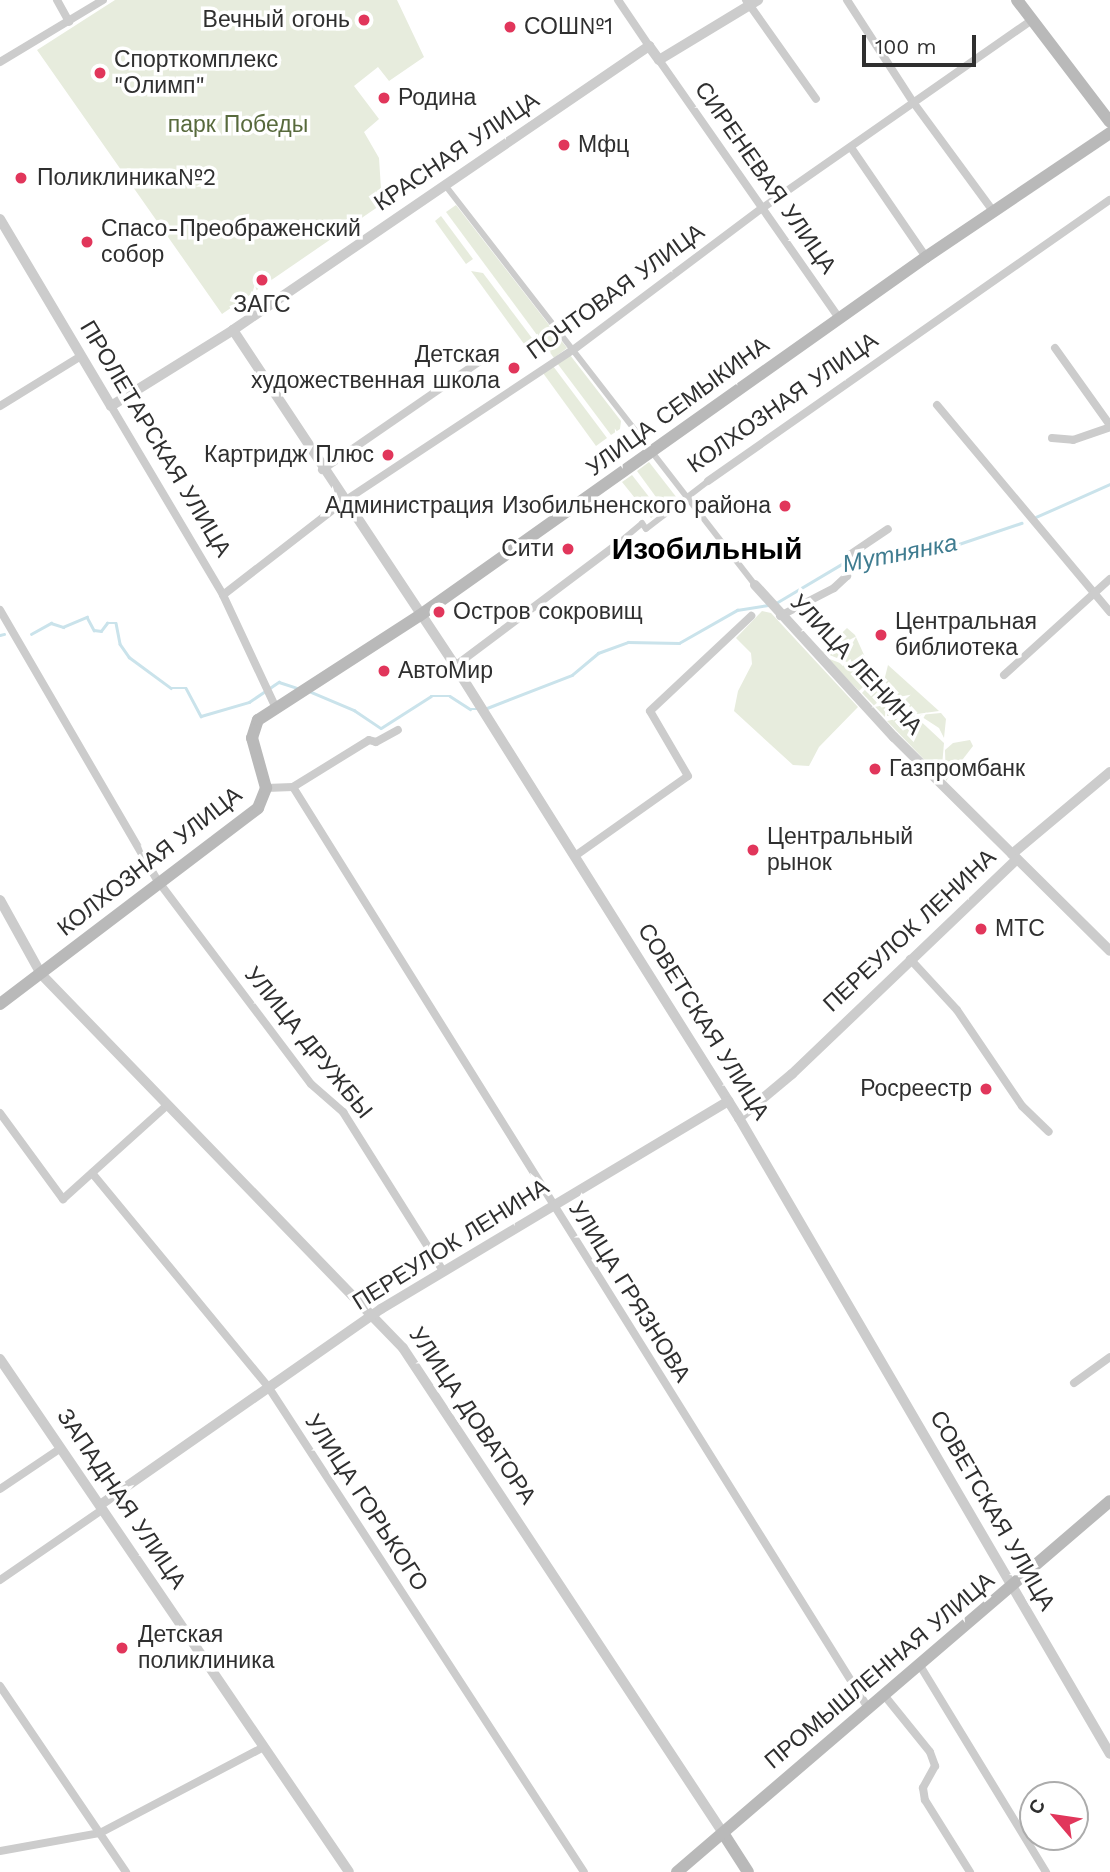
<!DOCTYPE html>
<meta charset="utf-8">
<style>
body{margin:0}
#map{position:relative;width:1110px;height:1872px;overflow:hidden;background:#fff;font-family:"Work Sans",sans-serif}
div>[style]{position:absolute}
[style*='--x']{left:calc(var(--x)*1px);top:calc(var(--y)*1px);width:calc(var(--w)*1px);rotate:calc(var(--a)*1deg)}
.green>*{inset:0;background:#e7ecdd}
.stream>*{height:2.5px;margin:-1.25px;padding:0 1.25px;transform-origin:1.25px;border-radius:1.25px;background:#cae3eb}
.pedestrian>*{height:6px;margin:-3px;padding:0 3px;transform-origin:3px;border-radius:3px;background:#ccc}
.minor>*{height:8px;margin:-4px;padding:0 4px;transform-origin:4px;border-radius:4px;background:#ccc}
.tertiary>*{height:10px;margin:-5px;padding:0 5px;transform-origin:5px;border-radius:5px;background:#ccc}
.secondary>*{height:12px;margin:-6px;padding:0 6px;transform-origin:6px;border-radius:6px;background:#b9b9b9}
.dots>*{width:19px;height:19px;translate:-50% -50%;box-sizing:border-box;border:4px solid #fff;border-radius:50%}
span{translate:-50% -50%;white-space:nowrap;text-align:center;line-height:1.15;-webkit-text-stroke:7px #fff;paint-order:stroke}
.poi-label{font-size:23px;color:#2f2f2f}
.right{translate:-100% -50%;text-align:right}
.left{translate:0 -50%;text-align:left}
.park-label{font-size:23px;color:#586a3d}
.street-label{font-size:23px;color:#2f2f2f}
.water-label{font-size:24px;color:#3f7c90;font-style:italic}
.district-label{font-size:30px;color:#000;font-weight:700}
.north{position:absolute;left:1019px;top:1781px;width:70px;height:70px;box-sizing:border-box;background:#fff;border:2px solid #acacac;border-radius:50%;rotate:299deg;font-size:19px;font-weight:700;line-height:28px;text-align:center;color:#2f2f2f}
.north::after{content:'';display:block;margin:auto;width:24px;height:32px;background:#e1365b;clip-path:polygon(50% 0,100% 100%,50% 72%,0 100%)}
.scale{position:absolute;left:862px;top:35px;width:114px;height:32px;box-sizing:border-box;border:4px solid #2f2f2f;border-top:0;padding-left:9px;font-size:21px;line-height:24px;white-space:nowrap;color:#2f2f2f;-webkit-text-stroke:5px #fff;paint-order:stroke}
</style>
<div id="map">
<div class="green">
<div style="clip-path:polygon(115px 0,397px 0,424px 57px,389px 81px,378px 67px,354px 86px,379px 119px,364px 132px,379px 158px,382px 204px,222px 314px,37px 50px)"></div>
<div style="clip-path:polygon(456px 205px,567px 348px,554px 358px,446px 212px)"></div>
<div style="clip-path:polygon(441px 216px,473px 259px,466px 264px,435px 221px)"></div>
<div style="clip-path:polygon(471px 271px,483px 273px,535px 342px,527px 348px)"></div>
<div style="clip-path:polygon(570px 355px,621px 421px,620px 429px,611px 435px,557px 363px)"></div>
<div style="clip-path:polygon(553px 366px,607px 438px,596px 446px,543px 373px)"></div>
<div style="clip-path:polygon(649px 462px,677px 498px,664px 508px,637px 471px)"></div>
<div style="clip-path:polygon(632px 475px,660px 511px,651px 518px,622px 482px)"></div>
<div style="clip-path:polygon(762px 611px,771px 613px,858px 707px,819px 747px,809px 766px,793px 765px,734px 711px,738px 691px,752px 664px,751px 653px,736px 638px)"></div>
<div style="clip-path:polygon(847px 628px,855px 635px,870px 668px,867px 670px,822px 652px)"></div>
<div style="clip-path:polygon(827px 658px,866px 673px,868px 682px,859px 691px)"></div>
<div style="clip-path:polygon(888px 665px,939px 711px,917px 714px,884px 681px)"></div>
<div style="clip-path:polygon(870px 684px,886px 689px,885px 717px,862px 693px)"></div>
<div style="clip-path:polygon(888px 691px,899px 705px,913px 714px,887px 716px)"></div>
<div style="clip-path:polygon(941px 713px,946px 719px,944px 738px,939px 728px,919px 715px)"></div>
<div style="clip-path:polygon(914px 715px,944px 743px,941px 777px,887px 721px)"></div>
<div style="clip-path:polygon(970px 740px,973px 746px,946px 781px,945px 750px,953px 743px)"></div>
</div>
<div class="stream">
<div style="--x:1036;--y:517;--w:81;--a:-24"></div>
<div style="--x:851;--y:561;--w:88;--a:-6.6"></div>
<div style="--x:938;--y:551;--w:88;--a:-18.6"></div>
<div style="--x:776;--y:603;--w:80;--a:-30.7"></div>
<div style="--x:31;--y:634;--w:23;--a:-29"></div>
<div style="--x:51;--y:623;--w:13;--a:18"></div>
<div style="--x:63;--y:627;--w:26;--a:-23"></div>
<div style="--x:87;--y:617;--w:15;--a:62"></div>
<div style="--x:94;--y:630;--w:7;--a:8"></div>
<div style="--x:101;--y:631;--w:10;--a:-53"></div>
<div style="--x:107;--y:623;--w:9;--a:0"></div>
<div style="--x:116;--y:623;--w:21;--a:79"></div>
<div style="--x:120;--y:644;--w:16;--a:55"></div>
<div style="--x:129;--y:657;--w:52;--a:36.4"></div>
<div style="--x:171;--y:688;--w:15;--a:0"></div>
<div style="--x:186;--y:688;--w:32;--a:62"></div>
<div style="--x:201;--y:716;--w:50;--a:-16.3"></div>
<div style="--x:249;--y:702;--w:36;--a:-34"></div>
<div style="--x:279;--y:682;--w:20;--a:18"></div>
<div style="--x:0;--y:635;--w:4;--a:-14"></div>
<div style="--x:311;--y:692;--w:47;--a:22.7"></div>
<div style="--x:354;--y:710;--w:32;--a:34"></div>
<div style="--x:381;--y:728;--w:59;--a:-32.6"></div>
<div style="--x:431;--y:696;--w:19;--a:0"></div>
<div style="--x:450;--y:696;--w:24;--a:33"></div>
<div style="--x:470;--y:709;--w:7;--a:0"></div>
<div style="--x:487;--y:708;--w:91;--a:-21.2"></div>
<div style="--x:572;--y:675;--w:34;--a:-40"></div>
<div style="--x:598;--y:653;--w:32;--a:-20"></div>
<div style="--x:628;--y:642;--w:51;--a:1.1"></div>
<div style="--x:679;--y:643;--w:67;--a:-29.6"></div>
<div style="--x:737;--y:610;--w:33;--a:-9"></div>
</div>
<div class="pedestrian">
<div style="--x:445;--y:185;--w:506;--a:52.22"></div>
<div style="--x:615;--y:546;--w:35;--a:-40"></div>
<div style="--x:642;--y:523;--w:7;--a:56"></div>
<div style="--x:646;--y:529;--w:78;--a:-37.7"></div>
</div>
<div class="minor">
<div style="--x:57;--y:0;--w:25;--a:61"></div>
<div style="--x:618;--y:0;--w:55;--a:56"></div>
<div style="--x:746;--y:0;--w:121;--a:54.7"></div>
<div style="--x:847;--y:0;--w:121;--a:57.1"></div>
<div style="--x:913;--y:102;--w:135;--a:53.7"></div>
<div style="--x:659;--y:60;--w:315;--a:55.1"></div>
<div style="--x:0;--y:62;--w:120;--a:-31"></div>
<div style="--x:852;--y:149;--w:131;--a:55.6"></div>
<div style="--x:1055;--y:348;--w:95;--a:54.5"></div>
<div style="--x:937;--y:405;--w:270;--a:50.1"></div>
<div style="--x:0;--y:406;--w:95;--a:-31.7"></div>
<div style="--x:111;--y:406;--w:220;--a:59.3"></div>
<div style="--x:223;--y:595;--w:125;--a:64.9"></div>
<div style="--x:1052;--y:438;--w:21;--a:5"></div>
<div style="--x:1073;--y:440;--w:39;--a:-19"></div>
<div style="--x:322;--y:470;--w:196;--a:-34.6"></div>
<div style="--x:708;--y:481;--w:490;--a:-35"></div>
<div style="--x:223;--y:595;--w:152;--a:-37.8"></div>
<div style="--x:343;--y:502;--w:276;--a:-33.5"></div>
<div style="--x:573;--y:350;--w:235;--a:-36.9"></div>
<div style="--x:761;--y:209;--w:330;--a:-34.9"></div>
<div style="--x:0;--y:610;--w:314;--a:59.8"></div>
<div style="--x:158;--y:881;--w:254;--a:53"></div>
<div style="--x:311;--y:1084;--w:43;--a:41.2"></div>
<div style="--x:343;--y:1112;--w:188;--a:57.8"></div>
<div style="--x:780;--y:616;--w:61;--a:-27.4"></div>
<div style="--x:834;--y:588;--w:18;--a:-43"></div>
<div style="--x:847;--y:576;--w:20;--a:-87"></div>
<div style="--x:848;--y:556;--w:48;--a:-34"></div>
<div style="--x:455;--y:666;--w:200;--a:-36.9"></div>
<div style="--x:1004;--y:675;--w:143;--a:-42.2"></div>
<div style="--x:293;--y:787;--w:1086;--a:58.02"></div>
<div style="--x:266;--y:788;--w:27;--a:-2"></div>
<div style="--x:293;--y:787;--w:89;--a:-31.7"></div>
<div style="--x:369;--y:740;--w:7;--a:16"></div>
<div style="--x:376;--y:742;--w:25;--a:-29"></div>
<div style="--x:575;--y:856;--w:138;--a:-35.3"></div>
<div style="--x:688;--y:776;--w:75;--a:-120.3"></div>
<div style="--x:650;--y:711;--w:139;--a:-43.2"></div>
<div style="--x:910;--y:959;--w:69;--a:47.3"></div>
<div style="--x:957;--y:1010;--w:116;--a:55.9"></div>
<div style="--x:1022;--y:1106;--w:37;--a:44"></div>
<div style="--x:0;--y:1113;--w:107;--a:53.8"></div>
<div style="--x:63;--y:1199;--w:137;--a:-42"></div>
<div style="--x:92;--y:1173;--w:278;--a:50.5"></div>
<div style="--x:269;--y:1388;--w:577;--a:56.94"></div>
<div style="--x:1074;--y:1383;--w:44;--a:-35.8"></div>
<div style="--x:0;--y:1489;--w:73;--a:-33.9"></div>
<div style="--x:0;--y:1580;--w:124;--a:-34.5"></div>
<div style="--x:919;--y:1664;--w:244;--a:58.6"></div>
<div style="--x:0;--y:1686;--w:225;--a:55.9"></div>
<div style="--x:884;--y:1695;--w:73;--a:51.1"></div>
<div style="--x:930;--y:1752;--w:15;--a:70"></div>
<div style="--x:935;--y:1766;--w:25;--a:119"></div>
<div style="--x:923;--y:1788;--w:12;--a:81"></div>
<div style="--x:925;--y:1800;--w:85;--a:58"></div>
<div style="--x:0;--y:1851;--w:102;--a:-10.2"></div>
<div style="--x:100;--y:1833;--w:185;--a:-27.7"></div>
</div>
<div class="tertiary">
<div style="--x:0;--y:219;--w:217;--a:59.3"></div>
<div style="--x:111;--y:406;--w:144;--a:-31.9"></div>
<div style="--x:233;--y:330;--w:504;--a:-34.32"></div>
<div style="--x:649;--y:46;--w:17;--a:54"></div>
<div style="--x:659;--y:60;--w:116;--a:-31.2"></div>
<div style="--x:233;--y:330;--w:403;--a:56.5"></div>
<div style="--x:455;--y:666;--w:534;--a:57.86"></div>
<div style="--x:739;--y:1118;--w:736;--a:59.74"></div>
<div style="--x:755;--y:585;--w:206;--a:47.6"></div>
<div style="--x:894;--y:737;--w:304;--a:44.7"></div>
<div style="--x:1012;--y:854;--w:128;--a:-39.9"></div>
<div style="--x:0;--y:900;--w:85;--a:61"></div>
<div style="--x:41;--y:974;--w:520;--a:45.93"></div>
<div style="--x:403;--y:1348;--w:581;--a:56.58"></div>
<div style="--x:739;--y:1118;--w:69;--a:-39.7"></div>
<div style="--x:792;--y:1074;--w:311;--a:-43.7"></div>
<div style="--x:0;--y:1359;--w:620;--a:55.77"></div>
<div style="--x:100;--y:1505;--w:343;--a:-34.9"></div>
<div style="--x:381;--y:1309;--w:405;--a:-30.9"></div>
</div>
<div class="secondary">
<div style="--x:1017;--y:0;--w:153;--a:52.7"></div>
<div style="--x:0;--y:1004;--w:324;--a:-37.2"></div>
<div style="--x:258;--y:808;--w:22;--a:-68"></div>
<div style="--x:266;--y:788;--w:52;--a:-105.6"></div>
<div style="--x:252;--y:738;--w:19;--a:-72"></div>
<div style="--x:258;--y:720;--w:192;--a:-32.9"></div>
<div style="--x:419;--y:616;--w:621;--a:-35.3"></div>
<div style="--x:926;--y:257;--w:222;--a:-34"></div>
<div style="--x:723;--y:1833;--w:46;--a:57.3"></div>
<div style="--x:677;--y:1872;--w:570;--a:-40.59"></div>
</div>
<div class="dots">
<div style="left:364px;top:20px;background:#e1365b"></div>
<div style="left:510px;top:27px;background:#e1365b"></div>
<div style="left:100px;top:73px;background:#e1365b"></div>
<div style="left:384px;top:98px;background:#e1365b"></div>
<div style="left:564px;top:145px;background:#e1365b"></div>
<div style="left:21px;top:178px;background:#e1365b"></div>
<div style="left:87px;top:242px;background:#e1365b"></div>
<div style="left:262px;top:280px;background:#e1365b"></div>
<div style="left:514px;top:368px;background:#e1365b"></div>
<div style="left:388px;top:455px;background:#e1365b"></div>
<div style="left:785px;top:506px;background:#e1365b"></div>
<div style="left:568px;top:549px;background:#e1365b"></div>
<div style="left:439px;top:612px;background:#e1365b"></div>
<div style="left:881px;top:635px;background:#e1365b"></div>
<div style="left:384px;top:671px;background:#e1365b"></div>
<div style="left:875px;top:769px;background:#e1365b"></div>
<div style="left:753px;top:850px;background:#e1365b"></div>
<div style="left:981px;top:929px;background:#e1365b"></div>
<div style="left:986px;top:1089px;background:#e1365b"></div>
<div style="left:122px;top:1648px;background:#e1365b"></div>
</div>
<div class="poi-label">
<span class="right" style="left:350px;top:20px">Вечный огонь</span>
<span class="left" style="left:524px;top:27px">СОШ№1</span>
<span class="left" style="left:114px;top:73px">Спорткомплекс<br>"Олимп"</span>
<span class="left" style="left:398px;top:98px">Родина</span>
<span class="left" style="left:578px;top:145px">Мфц</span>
<span class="left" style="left:37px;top:178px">Поликлиника№2</span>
<span class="left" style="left:101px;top:242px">Спасо-Преображенский<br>собор</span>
<span style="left:262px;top:305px">ЗАГС</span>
<span class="right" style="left:500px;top:368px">Детская<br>художественная школа</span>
<span class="right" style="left:374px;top:455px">Картридж Плюс</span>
<span class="right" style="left:771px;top:506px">Администрация Изобильненского района</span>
<span class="right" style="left:554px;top:549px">Сити</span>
<span class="left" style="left:453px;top:612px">Остров сокровищ</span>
<span class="left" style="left:895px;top:635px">Центральная<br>библиотека</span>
<span class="left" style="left:398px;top:671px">АвтоМир</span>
<span class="left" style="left:889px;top:769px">Газпромбанк</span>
<span class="left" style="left:767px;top:850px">Центральный<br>рынок</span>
<span class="left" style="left:995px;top:929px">МТС</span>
<span class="right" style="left:972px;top:1089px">Росреестр</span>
<span class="left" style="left:138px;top:1648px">Детская<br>поликлиника</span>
</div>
<div class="park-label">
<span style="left:238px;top:125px">парк Победы</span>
</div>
<div class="street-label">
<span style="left:457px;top:152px;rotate:-34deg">КРАСНАЯ УЛИЦА</span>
<span style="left:765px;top:178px;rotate:55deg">СИРЕНЕВАЯ УЛИЦА</span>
<span style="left:616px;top:292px;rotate:-36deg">ПОЧТОВАЯ УЛИЦА</span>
<span style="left:783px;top:403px;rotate:-35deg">КОЛХОЗНАЯ УЛИЦА</span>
<span style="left:678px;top:407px;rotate:-36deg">УЛИЦА СЕМЫКИНА</span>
<span style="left:155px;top:439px;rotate:59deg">ПРОЛЕТАРСКАЯ УЛИЦА</span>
<span style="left:856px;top:665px;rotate:47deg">УЛИЦА ЛЕНИНА</span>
<span style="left:150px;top:862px;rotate:-38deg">КОЛХОЗНАЯ УЛИЦА</span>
<span style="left:910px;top:931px;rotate:-43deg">ПЕРЕУЛОК ЛЕНИНА</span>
<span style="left:703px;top:1022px;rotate:58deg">СОВЕТСКАЯ УЛИЦА</span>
<span style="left:308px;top:1043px;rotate:51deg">УЛИЦА ДРУЖБЫ</span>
<span style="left:451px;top:1245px;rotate:-32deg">ПЕРЕУЛОК ЛЕНИНА</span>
<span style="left:629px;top:1292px;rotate:58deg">УЛИЦА ГРЯЗНОВА</span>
<span style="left:472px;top:1416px;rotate:56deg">УЛИЦА ДОВАТОРА</span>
<span style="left:121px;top:1499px;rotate:56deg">ЗАПАДНАЯ УЛИЦА</span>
<span style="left:366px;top:1503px;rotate:57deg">УЛИЦА ГОРЬКОГО</span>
<span style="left:992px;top:1511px;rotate:60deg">СОВЕТСКАЯ УЛИЦА</span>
<span style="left:880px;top:1671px;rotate:-40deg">ПРОМЫШЛЕННАЯ УЛИЦА</span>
</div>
<div class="water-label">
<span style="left:900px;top:554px;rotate:-11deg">Мутнянка</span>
</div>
<div class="district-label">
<span style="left:707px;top:549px">Изобильный</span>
</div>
<div class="north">С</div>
<div class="scale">100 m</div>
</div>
